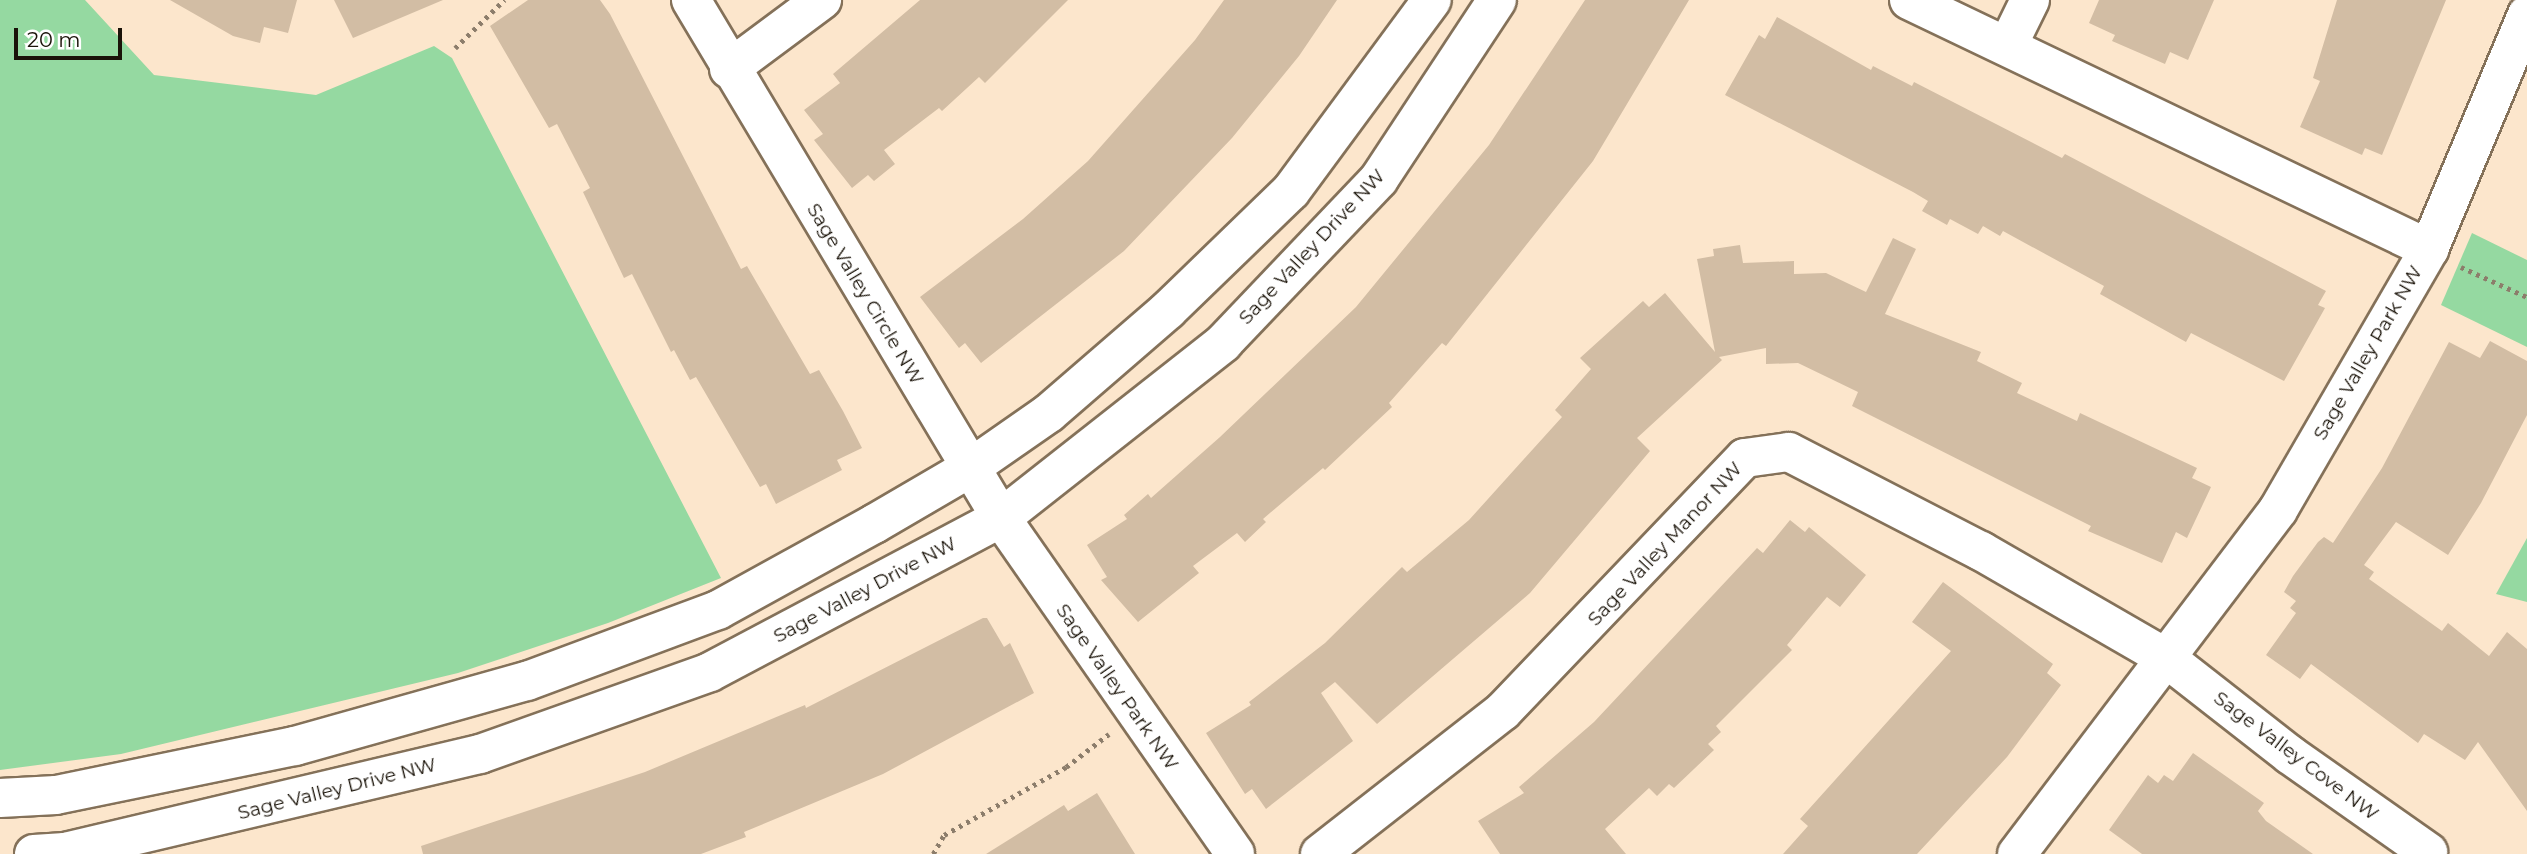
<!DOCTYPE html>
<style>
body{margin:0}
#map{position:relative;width:2527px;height:854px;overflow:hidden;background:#fce6cc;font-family:Montserrat,sans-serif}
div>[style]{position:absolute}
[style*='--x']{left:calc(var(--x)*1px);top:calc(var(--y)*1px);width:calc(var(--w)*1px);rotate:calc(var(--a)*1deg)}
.green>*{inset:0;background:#95d9a1}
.building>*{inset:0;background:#d2bda4}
.path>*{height:4.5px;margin-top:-2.25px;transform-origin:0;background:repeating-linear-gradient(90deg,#8c7d6b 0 3.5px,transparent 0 8.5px)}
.roads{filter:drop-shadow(2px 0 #847159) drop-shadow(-2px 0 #847159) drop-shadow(0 2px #847159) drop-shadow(0 -2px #847159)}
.minor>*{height:38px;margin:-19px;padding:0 19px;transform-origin:19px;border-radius:19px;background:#fff}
span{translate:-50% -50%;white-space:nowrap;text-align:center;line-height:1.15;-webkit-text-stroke:5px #fff;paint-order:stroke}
.street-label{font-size:19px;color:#1a1309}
.scale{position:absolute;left:14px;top:28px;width:108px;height:32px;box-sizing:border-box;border:4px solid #1a1309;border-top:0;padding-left:9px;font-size:21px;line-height:24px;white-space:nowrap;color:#1a1309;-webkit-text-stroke:5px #fff;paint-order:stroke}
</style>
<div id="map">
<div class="green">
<div style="clip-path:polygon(0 0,85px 0,154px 75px,316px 95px,434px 46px,452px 58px,721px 578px,608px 623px,458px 673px,121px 754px,0 770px)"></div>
<div style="clip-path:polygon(2472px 233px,2527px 260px,2527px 347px,2441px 305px)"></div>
<div style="clip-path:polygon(2527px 538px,2527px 602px,2496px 594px)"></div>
</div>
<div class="building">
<div style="clip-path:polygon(170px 0,297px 0,288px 33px,264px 27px,260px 43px,233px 36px)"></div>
<div style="clip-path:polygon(334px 0,443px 0,353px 38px)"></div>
<div style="clip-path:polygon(528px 0,600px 0,610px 14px,741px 269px,747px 266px,810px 374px,819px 370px,843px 411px,862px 448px,837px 460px,842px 470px,776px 504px,766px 484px,760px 487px,696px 377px,690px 380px,674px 350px,671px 352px,632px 274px,624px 278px,583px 192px,590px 188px,557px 124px,549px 128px,490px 26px)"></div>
<div style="clip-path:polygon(920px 0,1068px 0,985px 83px,979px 77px,942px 111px,939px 108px,884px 150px,895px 164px,874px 181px,868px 175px,852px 188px,814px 140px,823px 134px,804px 110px,840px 83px,833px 74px)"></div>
<div style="clip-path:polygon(1224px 0,1337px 0,1299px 56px,1232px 138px,1124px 251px,981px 363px,965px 343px,959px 348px,920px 297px,1023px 219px,1088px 161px,1195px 40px)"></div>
<div style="clip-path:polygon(1585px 0,1689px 0,1593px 161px,1446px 346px,1442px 343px,1389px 403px,1392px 407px,1325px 470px,1323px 468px,1263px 519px,1266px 522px,1245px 542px,1237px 533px,1193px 566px,1199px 573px,1138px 622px,1101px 580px,1107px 577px,1087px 545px,1127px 519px,1124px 515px,1148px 494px,1151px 498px,1220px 437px,1356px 307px,1489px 145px)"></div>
<div style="clip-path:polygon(2099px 0,2214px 0,2188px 60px,2170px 52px,2165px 64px,2112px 41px,2115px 35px,2089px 23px)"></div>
<div style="clip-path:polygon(2337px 0,2446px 0,2382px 155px,2365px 148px,2362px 155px,2300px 127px,2320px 81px,2313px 78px)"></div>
<div style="clip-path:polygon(1777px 17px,1871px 70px,1873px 66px,1912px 86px,1914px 82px,2062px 158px,2065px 154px,2326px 291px,2318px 305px,2325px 308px,2284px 381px,2191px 333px,2186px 342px,2100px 294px,2104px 286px,2003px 231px,2000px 236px,1983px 226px,1978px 234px,1950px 219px,1947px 225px,1922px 211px,1928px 201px,1913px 192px,1725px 95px,1759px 35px,1765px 39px)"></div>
<div style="clip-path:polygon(1893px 238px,1916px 249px,1885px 314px,1981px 352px,1977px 361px,2022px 383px,2017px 393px,2077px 421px,2080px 413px,2197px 468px,2192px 478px,2211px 487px,2187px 538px,2176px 532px,2162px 563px,2088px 531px,2091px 526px,1852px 406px,1858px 392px,1798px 363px,1766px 364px,1766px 348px,1719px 357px,1722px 360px,1637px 438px,1650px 451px,1530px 593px,1377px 724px,1335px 682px,1321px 693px,1353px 741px,1266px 809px,1252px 789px,1245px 794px,1206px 733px,1251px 705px,1249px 702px,1325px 643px,1402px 567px,1407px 572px,1469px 520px,1562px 417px,1555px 410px,1591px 369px,1580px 358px,1643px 301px,1649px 307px,1665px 293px,1715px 352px,1697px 259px,1714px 256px,1713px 249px,1740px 245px,1743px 263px,1794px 261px,1794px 274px,1826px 273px,1866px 292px)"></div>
<div style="clip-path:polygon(2490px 341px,2527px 361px,2527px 415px,2481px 503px,2448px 555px,2396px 522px,2364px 565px,2374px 572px,2369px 579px,2442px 631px,2448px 623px,2489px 656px,2507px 632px,2527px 649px,2527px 811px,2478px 742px,2465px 760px,2424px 734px,2418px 743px,2311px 664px,2300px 679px,2266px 655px,2296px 613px,2290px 608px,2296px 601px,2284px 592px,2293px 576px,2318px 542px,2324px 537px,2333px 543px,2382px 468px,2449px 342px,2480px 358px)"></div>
<div style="clip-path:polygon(1790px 520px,1805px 532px,1809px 527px,1866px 575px,1840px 607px,1827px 597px,1787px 645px,1792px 650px,1716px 726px,1721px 732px,1708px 744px,1714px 750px,1674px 788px,1669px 784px,1657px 796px,1649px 788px,1605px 829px,1626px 854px,1500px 854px,1478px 821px,1524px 793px,1519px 787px,1594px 722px,1757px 548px,1763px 553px)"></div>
<div style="clip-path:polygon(1943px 582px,2053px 664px,2047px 673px,2061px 685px,2007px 757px,1917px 854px,1783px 854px,1808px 826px,1800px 819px,1951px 651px,1912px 622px)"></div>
<div style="clip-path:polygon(983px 618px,987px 618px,1004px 647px,1010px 643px,1034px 693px,883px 774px,744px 832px,746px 837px,701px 854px,423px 854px,421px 846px,645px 772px,805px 705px,806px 708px)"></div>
<div style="clip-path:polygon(2193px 753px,2264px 803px,2258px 811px,2266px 821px,2313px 854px,2142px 854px,2109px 830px,2148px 775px,2158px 783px,2164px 775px,2173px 781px)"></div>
<div style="clip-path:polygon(1097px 793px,1135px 854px,986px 854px,1064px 805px,1068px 811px)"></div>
</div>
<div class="path">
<div style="--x:455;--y:48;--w:69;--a:-44.4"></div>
<div style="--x:2461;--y:267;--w:72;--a:24.4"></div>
<div style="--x:933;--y:854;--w:22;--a:-60"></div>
<div style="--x:944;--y:835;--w:140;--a:-29.1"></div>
<div style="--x:1066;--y:767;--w:54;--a:-37.5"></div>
</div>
<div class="roads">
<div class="minor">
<div style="--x:691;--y:0;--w:604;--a:59.1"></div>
<div style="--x:1001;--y:518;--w:409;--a:55.1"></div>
<div style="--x:1909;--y:0;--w:577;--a:25.59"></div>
<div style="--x:2008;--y:45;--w:50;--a:-63.9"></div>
<div style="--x:729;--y:69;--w:116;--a:-36.6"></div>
<div style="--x:0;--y:798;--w:56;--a:-3.1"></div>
<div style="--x:56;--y:795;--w:244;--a:-11.6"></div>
<div style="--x:295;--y:746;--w:241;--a:-15.7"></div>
<div style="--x:527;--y:681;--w:204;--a:-20.4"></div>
<div style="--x:718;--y:610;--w:178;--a:-28.9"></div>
<div style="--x:874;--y:524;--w:111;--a:-30.3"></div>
<div style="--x:970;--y:468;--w:96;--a:-34.8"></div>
<div style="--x:1049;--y:413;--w:157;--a:-40.9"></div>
<div style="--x:1168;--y:310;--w:171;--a:-44.1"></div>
<div style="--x:1291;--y:191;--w:237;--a:-53.6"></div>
<div style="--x:34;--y:854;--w:31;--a:-4"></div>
<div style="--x:65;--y:852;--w:426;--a:-13.3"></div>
<div style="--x:480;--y:754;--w:244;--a:-19.6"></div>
<div style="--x:710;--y:672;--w:329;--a:-27.9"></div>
<div style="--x:1001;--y:518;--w:283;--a:-38.2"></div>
<div style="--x:1223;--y:343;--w:226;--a:-46.4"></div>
<div style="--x:1379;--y:179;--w:214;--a:-56.6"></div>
<div style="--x:1320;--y:854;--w:232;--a:-38"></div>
<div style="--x:1503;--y:711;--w:350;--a:-46.3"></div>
<div style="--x:1745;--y:458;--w:44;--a:-7.8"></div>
<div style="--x:1789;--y:452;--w:216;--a:27.3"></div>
<div style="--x:1981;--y:551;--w:214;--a:30"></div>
<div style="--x:2166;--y:658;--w:157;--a:38"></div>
<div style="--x:2290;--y:755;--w:169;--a:35.1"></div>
<div style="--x:2017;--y:854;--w:432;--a:-52.8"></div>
<div style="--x:2278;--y:510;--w:302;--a:-59.9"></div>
<div style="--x:2429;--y:249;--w:254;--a:-67.3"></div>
</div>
</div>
<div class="street-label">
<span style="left:1312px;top:247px;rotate:-47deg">Sage Valley Drive NW</span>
<span style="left:865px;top:294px;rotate:59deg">Sage Valley Circle NW</span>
<span style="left:2368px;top:353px;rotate:-60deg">Sage Valley Park NW</span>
<span style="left:1665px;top:544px;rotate:-47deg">Sage Valley Manor NW</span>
<span style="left:865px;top:590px;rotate:-28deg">Sage Valley Drive NW</span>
<span style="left:1117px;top:687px;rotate:55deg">Sage Valley Park NW</span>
<span style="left:2296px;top:756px;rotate:37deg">Sage Valley Cove NW</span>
<span style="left:337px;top:789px;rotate:-14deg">Sage Valley Drive NW</span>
</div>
<div class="scale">20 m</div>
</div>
